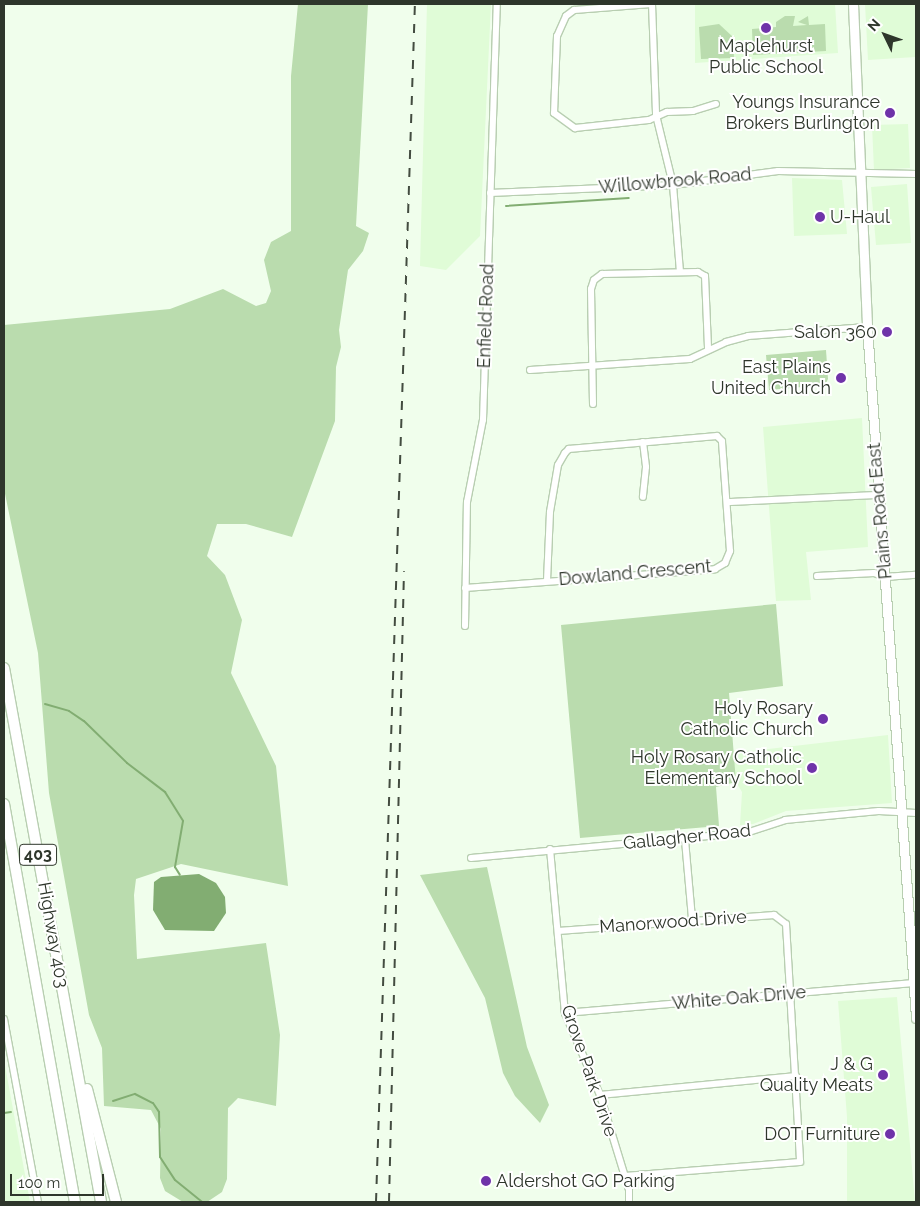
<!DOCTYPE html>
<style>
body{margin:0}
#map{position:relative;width:920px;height:1206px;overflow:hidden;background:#f0feec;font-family:Raleway,sans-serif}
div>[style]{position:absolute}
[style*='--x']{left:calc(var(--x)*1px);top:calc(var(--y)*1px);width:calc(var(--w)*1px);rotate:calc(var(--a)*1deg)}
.built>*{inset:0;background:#e0fcd7}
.green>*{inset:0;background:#badcae}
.water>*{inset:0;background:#82ad72}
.stream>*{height:2px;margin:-1px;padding:0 1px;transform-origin:1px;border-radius:1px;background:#82ad72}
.roads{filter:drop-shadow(1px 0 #b8ceb1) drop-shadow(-1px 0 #b8ceb1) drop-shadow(0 1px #b8ceb1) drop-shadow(0 -1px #b8ceb1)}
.minor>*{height:6px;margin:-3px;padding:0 3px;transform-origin:3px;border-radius:3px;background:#fff}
.major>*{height:9px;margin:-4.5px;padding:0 4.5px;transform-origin:4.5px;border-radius:4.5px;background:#fff}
.highway>*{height:10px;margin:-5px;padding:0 5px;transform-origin:5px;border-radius:5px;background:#fff}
.rail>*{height:2px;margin-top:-1px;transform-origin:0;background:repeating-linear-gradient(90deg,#434c40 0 9px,transparent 0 18px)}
.dots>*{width:14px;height:14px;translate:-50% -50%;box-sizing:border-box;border:2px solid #fff;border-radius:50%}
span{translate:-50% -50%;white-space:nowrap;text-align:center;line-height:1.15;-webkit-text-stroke:4px #fff;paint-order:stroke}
.shield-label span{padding:1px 4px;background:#fff;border:1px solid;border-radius:4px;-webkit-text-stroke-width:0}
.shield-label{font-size:16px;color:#2e362b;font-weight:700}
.poi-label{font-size:18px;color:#2e362b}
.right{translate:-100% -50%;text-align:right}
.left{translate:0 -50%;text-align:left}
.street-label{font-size:18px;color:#2e362b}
.frame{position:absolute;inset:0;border:5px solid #2e362b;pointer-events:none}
.north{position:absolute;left:860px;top:10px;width:50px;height:50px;-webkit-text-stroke:4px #fff;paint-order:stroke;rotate:312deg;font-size:14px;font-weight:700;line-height:20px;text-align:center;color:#2e362b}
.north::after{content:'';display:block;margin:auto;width:18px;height:22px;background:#2e362b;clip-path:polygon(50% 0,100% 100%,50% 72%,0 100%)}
.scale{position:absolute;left:10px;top:1174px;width:94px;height:22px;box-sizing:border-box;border:2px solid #2e362b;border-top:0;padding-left:6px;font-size:15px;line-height:18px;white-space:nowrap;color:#2e362b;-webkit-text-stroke:4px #fff;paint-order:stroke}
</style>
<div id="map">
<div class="built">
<div style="clip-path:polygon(427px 4px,491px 4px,480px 236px,446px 270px,420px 266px)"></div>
<div style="clip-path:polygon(695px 4px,835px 4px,838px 53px,695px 63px)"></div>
<div style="clip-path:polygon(865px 4px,916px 4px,916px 57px,868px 60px)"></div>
<div style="clip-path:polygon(908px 124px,910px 168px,874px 170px,872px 125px)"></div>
<div style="clip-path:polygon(792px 178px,842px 180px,847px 234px,794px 236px)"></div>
<div style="clip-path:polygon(907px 184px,911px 243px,876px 245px,871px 187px)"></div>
<div style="clip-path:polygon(862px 418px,868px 547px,806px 552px,811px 600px,776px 601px,763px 427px)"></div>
<div style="clip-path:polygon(888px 735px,892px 803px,786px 811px,753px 824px,740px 825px,742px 792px,736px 782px,733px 753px)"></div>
<div style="clip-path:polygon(897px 997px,915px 1202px,847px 1202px,847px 1117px,838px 1001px)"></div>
<div style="clip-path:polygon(4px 1060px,30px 1202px,4px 1202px)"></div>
</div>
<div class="green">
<div style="clip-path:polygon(298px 4px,368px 4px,356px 226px,369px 233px,363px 251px,348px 270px,339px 330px,341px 347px,336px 367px,335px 421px,292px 537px,246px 524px,217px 524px,207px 556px,225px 575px,242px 620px,231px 673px,276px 766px,288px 886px,181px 864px,136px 879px,134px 895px,137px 959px,266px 943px,280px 1035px,276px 1106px,238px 1098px,228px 1108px,227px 1179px,222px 1192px,207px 1202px,183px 1202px,165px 1191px,160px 1178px,161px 1129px,151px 1110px,104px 1106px,102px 1048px,89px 1015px,49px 793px,38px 653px,4px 489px,4px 325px,170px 309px,223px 289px,256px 306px,266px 303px,271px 291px,264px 260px,271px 242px,291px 231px,291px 76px)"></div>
<div style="clip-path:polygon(785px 16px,795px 16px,793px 26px,807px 25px,798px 22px,808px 16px,809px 25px,825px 24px,826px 51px,753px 55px,752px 29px,776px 27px,776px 22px)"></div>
<div style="clip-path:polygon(719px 24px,733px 37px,734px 58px,701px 59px,699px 27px)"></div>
<div style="clip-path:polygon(826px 350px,828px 379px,825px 385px,769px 390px,766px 355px)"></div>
<div style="clip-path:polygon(776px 604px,783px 686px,729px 693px,736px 782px,716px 787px,719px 826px,580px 838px,561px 625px)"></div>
<div style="clip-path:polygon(487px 867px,527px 1047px,549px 1105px,540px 1123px,515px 1096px,503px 1073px,485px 998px,420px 875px)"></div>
</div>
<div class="water">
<div style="clip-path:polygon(199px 874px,216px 883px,225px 897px,226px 913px,214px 931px,165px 930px,153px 910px,154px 882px,161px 877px)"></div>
</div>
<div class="stream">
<div style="--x:506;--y:206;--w:123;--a:-3.7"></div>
<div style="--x:45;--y:704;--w:25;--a:16"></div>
<div style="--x:69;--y:711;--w:18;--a:34"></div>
<div style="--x:84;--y:721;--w:60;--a:44.3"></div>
<div style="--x:127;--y:763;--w:48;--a:37.3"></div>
<div style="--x:165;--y:792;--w:34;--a:58"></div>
<div style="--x:183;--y:821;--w:47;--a:99.9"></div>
<div style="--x:175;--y:867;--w:9;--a:58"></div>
<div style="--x:113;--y:1101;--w:23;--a:-18"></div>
<div style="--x:135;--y:1094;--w:20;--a:27"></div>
<div style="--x:153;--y:1103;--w:11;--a:56"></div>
<div style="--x:159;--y:1112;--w:45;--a:88.7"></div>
<div style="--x:160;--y:1157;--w:27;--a:57"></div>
<div style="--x:175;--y:1180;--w:35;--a:39"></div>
<div style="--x:4;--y:1113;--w:7;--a:-8"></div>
</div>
<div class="roads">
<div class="minor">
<div style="--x:651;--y:4;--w:77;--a:175.5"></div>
<div style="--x:574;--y:10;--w:10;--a:143"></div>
<div style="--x:566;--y:16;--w:22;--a:114"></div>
<div style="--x:557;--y:36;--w:77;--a:92.2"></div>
<div style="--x:554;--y:113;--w:26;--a:36"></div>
<div style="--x:575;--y:128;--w:74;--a:-6.2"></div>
<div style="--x:649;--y:120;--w:20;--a:-24"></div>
<div style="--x:667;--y:112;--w:26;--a:-2"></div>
<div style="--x:693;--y:111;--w:24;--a:-17"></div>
<div style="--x:652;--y:4;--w:111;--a:87.9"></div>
<div style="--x:656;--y:115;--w:72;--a:76.3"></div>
<div style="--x:673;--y:185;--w:87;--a:85.4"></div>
<div style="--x:490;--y:193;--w:183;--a:-2.5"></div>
<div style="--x:673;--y:185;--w:106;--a:-7.6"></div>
<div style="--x:778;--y:171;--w:138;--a:1.2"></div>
<div style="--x:530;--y:370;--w:160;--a:-3.9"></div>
<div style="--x:690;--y:359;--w:40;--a:-25"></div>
<div style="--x:726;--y:342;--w:23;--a:-15"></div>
<div style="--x:748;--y:336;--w:119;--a:-4.3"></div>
<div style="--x:593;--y:404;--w:115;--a:-91"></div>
<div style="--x:591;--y:289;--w:9;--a:-72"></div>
<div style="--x:594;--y:280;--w:10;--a:-37"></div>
<div style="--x:602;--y:274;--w:96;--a:-1.2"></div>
<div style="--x:698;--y:272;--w:8;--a:30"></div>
<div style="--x:705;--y:276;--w:73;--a:87.6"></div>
<div style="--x:643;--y:442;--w:25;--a:83"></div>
<div style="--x:646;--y:467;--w:30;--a:96"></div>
<div style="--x:728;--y:502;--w:150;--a:-2.7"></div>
<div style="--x:817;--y:576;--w:57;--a:-3"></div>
<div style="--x:874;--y:573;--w:12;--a:20"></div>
<div style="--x:885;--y:577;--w:31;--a:-4"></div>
<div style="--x:465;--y:588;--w:251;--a:-4.3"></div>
<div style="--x:715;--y:569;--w:12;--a:-31"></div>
<div style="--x:725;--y:563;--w:13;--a:-67"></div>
<div style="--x:730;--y:551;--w:110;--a:-94.2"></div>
<div style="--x:722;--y:441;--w:7;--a:-135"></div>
<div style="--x:717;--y:436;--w:149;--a:175"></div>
<div style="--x:569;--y:449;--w:6;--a:135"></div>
<div style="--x:565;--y:453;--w:14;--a:120"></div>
<div style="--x:558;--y:465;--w:48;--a:99.7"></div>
<div style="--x:550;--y:512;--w:69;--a:92.5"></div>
<div style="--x:465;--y:626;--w:124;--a:-89.1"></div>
<div style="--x:467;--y:502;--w:84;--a:-79"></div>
<div style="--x:483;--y:420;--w:416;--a:-88.1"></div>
<div style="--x:685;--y:840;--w:79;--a:84.9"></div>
<div style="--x:550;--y:849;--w:165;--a:84.8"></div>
<div style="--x:565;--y:1013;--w:89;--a:66.9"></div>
<div style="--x:600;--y:1095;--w:99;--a:73"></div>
<div style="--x:629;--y:1190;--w:11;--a:90"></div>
<div style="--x:471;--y:858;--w:279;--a:-5.3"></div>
<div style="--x:749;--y:832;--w:38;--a:-18"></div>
<div style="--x:785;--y:820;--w:94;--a:-5.5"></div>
<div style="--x:879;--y:811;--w:37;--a:3"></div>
<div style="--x:558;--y:931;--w:217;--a:-4.2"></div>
<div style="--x:774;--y:915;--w:15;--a:37"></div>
<div style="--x:786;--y:924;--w:238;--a:86.6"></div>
<div style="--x:800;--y:1162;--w:176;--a:175.4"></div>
<div style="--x:565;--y:1013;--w:350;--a:-4.9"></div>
<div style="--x:4;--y:1019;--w:186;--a:79.5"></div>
<div style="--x:600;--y:1095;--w:197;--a:-5.5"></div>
</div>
<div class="major">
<div style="--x:853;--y:4;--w:323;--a:87.5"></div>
<div style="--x:867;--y:327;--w:693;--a:85.94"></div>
</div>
<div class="highway">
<div style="--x:4;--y:668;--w:543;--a:79.7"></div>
<div style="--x:4;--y:804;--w:404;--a:79.9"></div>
<div style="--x:87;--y:1089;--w:117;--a:75.6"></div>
</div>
</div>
<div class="rail">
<div style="--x:376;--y:1202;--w:1199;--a:-88.14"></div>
<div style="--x:389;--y:1202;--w:631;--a:-88.64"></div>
</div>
<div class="dots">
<div style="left:766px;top:28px;background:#6f33a9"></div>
<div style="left:890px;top:113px;background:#6f33a9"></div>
<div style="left:820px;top:217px;background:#6f33a9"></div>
<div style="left:887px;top:332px;background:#6f33a9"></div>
<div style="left:841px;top:378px;background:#6f33a9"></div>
<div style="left:823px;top:719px;background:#6f33a9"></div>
<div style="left:812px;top:768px;background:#6f33a9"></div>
<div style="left:883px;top:1075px;background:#6f33a9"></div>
<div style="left:890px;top:1134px;background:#6f33a9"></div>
<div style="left:486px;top:1181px;background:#6f33a9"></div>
</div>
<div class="shield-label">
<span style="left:38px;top:855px">403</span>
</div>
<div class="poi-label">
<span style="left:766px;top:57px">Maplehurst<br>Public School</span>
<span class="right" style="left:880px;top:113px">Youngs Insurance<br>Brokers Burlington</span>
<span class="left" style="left:830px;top:217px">U-Haul</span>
<span class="right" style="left:877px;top:332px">Salon 360</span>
<span class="right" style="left:831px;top:378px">East Plains<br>United Church</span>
<span class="right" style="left:813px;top:719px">Holy Rosary<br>Catholic Church</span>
<span class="right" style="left:802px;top:768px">Holy Rosary Catholic<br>Elementary School</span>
<span class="right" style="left:873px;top:1075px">J &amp; G<br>Quality Meats</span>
<span class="right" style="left:880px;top:1134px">DOT Furniture</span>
<span class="left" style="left:496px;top:1181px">Aldershot GO Parking</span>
</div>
<div class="street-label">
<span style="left:675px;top:181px;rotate:-5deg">Willowbrook Road</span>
<span style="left:486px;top:316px;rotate:-88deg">Enfield Road</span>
<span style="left:880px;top:511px;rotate:-95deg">Plains Road East</span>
<span style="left:635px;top:573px;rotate:-5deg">Dowland Crescent</span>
<span style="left:687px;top:837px;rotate:-6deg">Gallagher Road</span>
<span style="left:673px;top:922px;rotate:-4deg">Manorwood Drive</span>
<span style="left:53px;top:935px;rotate:80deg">Highway 403</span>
<span style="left:739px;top:998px;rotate:-5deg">White Oak Drive</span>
<span style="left:589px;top:1071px;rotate:71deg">Grove Park Drive</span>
</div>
<div class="frame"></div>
<div class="north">N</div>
<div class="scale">100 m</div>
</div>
